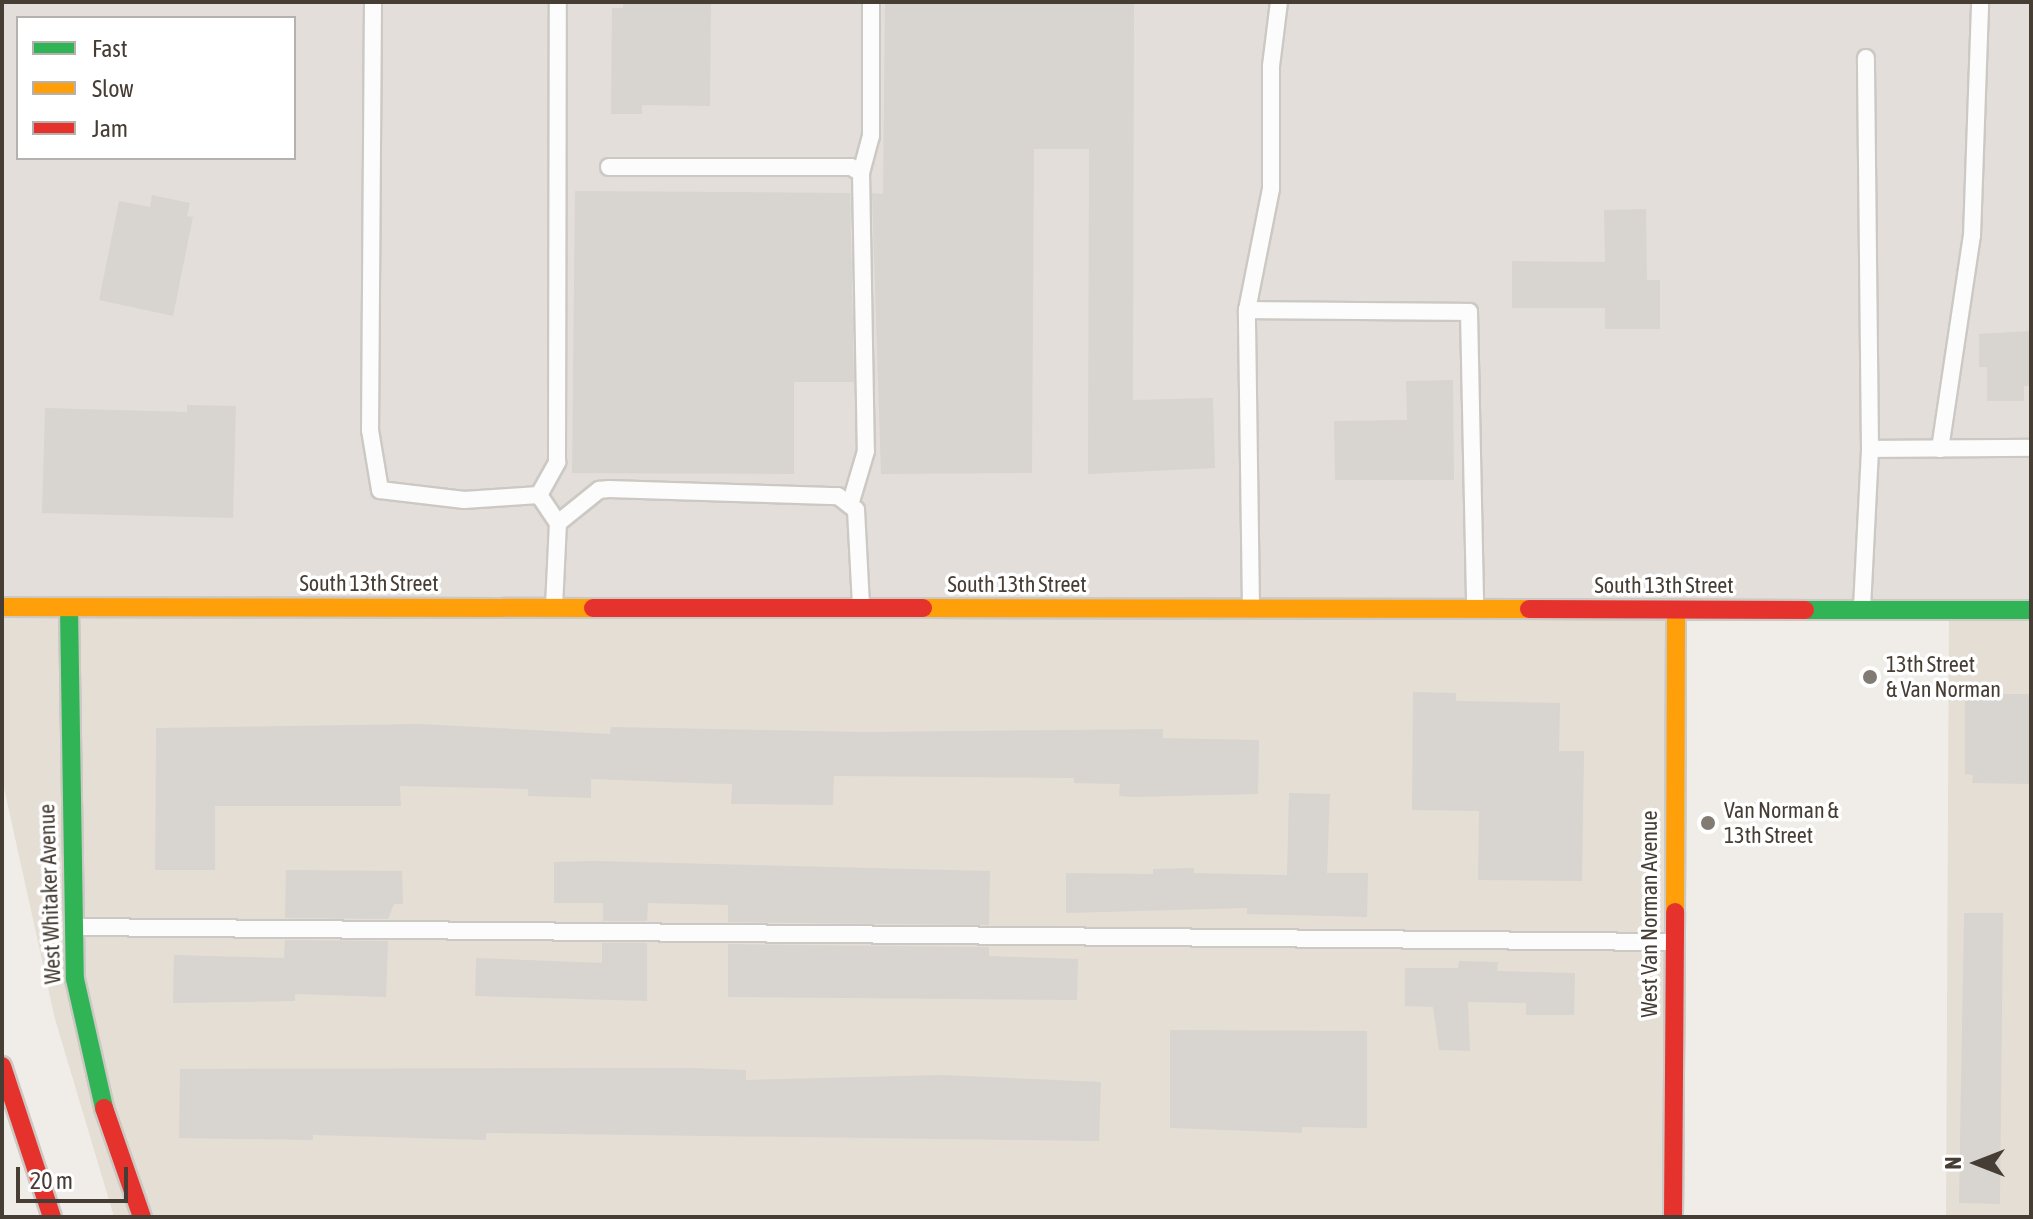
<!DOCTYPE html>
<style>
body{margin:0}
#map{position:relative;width:2033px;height:1219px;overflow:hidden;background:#f0ede8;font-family:"Asap Condensed",sans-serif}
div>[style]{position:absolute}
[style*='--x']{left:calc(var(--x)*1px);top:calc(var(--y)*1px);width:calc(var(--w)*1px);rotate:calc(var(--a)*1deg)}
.residential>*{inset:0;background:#e5ded5}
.industrial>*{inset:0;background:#e3ded9}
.building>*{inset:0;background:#d8d4cf}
.roads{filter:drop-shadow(2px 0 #ccc9c4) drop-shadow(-2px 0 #ccc9c4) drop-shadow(0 2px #ccc9c4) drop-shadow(0 -2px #ccc9c4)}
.lane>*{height:16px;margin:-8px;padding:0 8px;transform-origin:8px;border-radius:8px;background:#fdfcfc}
.fast>*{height:18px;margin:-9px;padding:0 9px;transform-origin:9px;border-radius:9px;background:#30b455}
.slow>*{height:18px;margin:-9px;padding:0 9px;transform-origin:9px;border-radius:9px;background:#ff9f0a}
.jam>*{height:18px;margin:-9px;padding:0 9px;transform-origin:9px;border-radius:9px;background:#e5322d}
.dots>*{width:22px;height:22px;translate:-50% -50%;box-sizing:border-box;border:4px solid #fff;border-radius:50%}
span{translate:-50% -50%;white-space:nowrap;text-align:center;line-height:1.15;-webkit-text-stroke:7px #fff;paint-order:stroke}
.street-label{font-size:22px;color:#463d34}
.poi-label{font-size:22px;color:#463d34}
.left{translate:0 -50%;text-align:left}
.frame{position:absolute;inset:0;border:4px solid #463d34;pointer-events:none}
.legend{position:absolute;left:16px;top:16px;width:280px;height:144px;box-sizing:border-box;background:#fff;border:2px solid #b5b1ae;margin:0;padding:10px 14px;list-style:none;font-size:24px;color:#463d34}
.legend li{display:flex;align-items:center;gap:16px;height:40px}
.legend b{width:40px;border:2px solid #b5b1ae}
.north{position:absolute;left:1937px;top:1123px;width:80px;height:80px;-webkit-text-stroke:6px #fff;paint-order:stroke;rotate:270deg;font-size:22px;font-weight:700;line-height:32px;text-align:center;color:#463d34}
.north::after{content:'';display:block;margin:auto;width:28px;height:36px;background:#463d34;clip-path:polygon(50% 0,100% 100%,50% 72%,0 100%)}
.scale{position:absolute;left:16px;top:1167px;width:112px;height:36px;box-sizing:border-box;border:4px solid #463d34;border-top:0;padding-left:10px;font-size:24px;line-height:28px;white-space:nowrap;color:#463d34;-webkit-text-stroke:6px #fff;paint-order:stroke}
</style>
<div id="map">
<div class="residential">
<div style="clip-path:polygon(1949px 601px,2031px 604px,2031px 1217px,1946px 1217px)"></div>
<div style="clip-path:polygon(2px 607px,1676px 610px,1673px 1217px,114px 1217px,55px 1019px,2px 779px)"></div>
</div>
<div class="industrial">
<div style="clip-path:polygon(evenodd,2px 2px,2031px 2px,2031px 610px,2px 607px,2px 2px,18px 18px,294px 18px,294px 158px,18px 158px,18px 18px)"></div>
</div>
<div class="building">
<div style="clip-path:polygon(623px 2px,711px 2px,710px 106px,642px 105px,642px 114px,611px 114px,612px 8px,623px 8px)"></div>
<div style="clip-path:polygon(885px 2px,1134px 2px,1133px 400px,1213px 398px,1215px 468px,1088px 474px,1089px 149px,1034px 149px,1032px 473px,881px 474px,872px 193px,883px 194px)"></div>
<div style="clip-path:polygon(575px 191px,850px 193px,854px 382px,794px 382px,794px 474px,572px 473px)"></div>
<div style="clip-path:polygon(152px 195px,190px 203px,187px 216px,193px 217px,173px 316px,99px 300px,119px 201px,150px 207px)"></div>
<div style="clip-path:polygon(1646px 209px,1647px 280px,1660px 280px,1660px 329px,1605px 329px,1605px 308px,1512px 308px,1512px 261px,1605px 262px,1604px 210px)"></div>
<div style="clip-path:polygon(2031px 331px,2031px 386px,2024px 386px,2024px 401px,1987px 401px,1987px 367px,1979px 367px,1979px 334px)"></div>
<div style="clip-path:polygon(1453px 380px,1454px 480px,1335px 480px,1334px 421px,1407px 420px,1406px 381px)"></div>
<div style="clip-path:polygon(187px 405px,236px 406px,233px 518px,42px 513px,45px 408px,187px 412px)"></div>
<div style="clip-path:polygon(1413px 692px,1456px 693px,1456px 701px,1560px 703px,1559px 751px,1584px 751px,1582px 881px,1478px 880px,1479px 811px,1412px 810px)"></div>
<div style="clip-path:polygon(1965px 694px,2031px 694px,2031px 784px,1972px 783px,1973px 775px,1965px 774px)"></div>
<div style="clip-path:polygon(420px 724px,610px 734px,611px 727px,864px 732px,1163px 729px,1163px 738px,1259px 740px,1258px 794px,1134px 797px,1119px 796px,1120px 784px,1074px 783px,1074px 778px,834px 776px,833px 805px,731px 804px,732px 784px,694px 783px,591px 779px,591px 798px,528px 796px,528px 789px,400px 786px,401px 806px,215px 806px,215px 870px,155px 870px,156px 728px)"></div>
<div style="clip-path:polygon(1289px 793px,1330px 794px,1327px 873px,1368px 873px,1367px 917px,1247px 914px,1247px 908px,1066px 913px,1066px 873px,1153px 874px,1153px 869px,1194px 868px,1194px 873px,1287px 875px)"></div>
<div style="clip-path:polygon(594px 861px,990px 871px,989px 925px,728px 922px,728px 905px,648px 903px,647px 921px,603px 921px,603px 903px,554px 903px,554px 862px)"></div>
<div style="clip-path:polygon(286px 870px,402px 871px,403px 904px,394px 904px,388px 919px,285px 918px)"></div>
<div style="clip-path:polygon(1964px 913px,2003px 913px,2000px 1204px,1959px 1203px)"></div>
<div style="clip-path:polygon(285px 940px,388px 941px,386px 997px,295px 994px,295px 1001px,173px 1003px,174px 955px,284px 958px)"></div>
<div style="clip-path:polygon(602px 943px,647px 943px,647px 1001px,475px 996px,476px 958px,602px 963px)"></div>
<div style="clip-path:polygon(728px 944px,989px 947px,989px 956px,1078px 959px,1077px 1000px,728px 997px)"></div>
<div style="clip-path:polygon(1459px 961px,1498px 962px,1497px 971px,1575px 973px,1574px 1015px,1526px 1015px,1526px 1003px,1468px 1002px,1470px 1051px,1439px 1050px,1433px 1007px,1405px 1006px,1405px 968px,1458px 968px)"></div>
<div style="clip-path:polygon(1170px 1030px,1367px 1031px,1367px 1128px,1302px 1127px,1302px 1133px,1170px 1128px)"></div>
<div style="clip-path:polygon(691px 1068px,746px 1070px,746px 1080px,942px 1075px,1101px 1082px,1099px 1141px,486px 1133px,486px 1140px,313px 1135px,313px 1140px,179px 1138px,180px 1069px)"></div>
</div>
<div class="roads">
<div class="lane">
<div style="--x:373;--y:2;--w:428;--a:90.4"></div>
<div style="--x:370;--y:430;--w:61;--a:80.5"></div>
<div style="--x:380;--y:490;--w:85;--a:6.8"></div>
<div style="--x:464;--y:500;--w:75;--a:-3.8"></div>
<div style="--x:539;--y:495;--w:38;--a:-61"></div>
<div style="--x:557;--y:462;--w:460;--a:-89.9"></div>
<div style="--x:609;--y:167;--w:242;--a:0"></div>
<div style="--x:851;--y:167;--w:12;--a:31"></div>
<div style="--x:861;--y:173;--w:278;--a:89"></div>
<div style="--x:866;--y:451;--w:56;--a:106.5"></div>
<div style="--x:861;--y:173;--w:38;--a:-75"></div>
<div style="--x:871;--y:136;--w:134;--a:-90"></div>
<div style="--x:1247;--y:310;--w:123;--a:-78.8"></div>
<div style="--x:1271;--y:189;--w:123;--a:-90"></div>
<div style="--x:1271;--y:66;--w:64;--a:-82.9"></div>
<div style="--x:1870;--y:449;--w:161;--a:-0.4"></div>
<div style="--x:1940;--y:449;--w:215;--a:-81.5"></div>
<div style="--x:1972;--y:236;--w:234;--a:-88"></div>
<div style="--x:539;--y:495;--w:34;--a:56"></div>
<div style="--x:554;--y:607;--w:84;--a:-87.3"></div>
<div style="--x:558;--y:523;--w:53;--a:-38.8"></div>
<div style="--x:599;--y:490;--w:10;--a:-6"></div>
<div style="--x:609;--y:489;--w:229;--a:1.8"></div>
<div style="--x:838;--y:496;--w:23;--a:38"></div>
<div style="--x:856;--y:510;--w:96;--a:87"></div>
<div style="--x:1251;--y:608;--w:298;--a:-90.8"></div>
<div style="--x:1247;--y:310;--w:222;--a:0.5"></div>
<div style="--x:1469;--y:312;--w:297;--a:88.8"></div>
<div style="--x:1862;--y:608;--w:159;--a:-87.1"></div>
<div style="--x:1870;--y:449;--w:391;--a:-90.6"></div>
<div style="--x:76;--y:927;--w:1596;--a:0.54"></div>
</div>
<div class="fast">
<div style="--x:69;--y:608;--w:371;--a:89.1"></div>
<div style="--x:75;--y:979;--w:132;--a:77.3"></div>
<div style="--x:1805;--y:610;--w:226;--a:0"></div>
</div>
<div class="slow">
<div style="--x:2;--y:607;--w:591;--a:0.1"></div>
<div style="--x:923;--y:608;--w:606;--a:0.09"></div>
<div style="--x:1675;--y:912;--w:302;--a:-89.8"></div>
</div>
<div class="jam">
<div style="--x:593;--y:608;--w:330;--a:0"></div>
<div style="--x:1529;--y:609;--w:276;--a:0.2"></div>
<div style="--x:2;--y:1066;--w:159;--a:71.7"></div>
<div style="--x:104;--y:1108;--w:115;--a:70.8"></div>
<div style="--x:1673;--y:1217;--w:305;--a:-89.6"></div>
</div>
</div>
<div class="dots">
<div style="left:1870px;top:677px;background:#827b73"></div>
<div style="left:1708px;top:823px;background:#827b73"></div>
</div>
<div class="street-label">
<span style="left:369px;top:584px">South 13th Street</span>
<span style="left:1017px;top:585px">South 13th Street</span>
<span style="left:1664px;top:586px">South 13th Street</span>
<span style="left:50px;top:894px;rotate:-92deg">West Whitaker Avenue</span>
<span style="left:1650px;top:914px;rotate:-90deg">West Van Norman Avenue</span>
</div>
<div class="poi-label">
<span class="left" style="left:1886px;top:677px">13th Street<br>&amp; Van Norman</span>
<span class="left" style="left:1724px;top:823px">Van Norman &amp;<br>13th Street</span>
</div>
<div class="frame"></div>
<ul class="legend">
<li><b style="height:10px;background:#30b455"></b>Fast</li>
<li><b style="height:10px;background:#ff9f0a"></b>Slow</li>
<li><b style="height:10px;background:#e5322d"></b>Jam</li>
</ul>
<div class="north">N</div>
<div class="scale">20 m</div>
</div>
